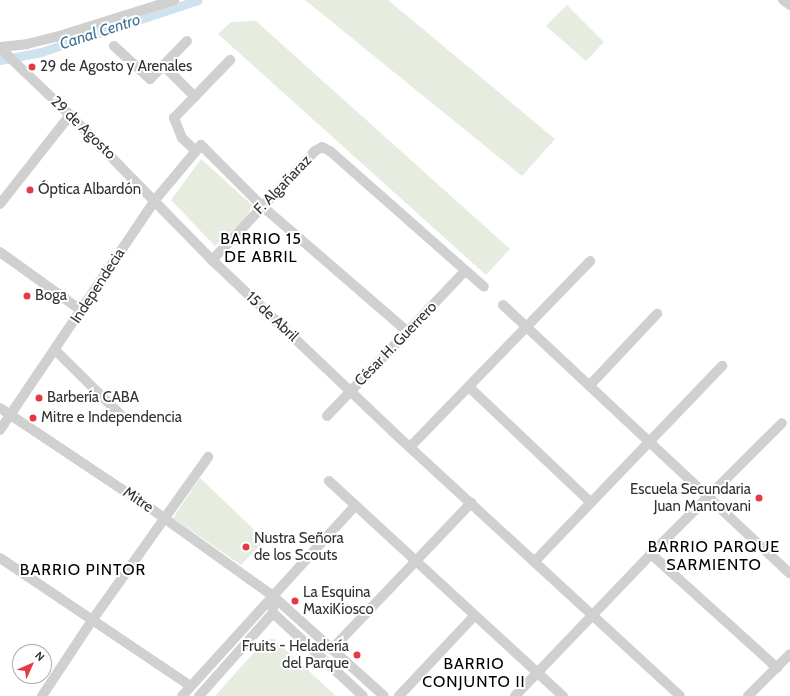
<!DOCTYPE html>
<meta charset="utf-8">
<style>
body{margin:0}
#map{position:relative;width:790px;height:696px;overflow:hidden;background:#fff;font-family:Cabin,sans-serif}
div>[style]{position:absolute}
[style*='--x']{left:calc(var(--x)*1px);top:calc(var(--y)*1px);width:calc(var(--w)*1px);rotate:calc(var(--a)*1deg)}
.green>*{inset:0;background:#e6ecdf}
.canal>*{height:9px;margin:-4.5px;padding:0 4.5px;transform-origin:4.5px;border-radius:4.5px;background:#cfe2ee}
.minor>*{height:10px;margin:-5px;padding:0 5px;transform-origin:5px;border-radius:5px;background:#d0d0d0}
.dots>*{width:11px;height:11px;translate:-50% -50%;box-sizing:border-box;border:2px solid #fff;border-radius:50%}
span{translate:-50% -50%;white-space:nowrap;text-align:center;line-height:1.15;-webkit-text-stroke:4px #fff;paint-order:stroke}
.poi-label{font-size:15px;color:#333}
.left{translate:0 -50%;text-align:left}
.right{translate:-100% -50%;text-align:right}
.street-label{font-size:15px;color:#333}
.water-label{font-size:16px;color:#3f7597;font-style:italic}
.neighbourhood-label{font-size:16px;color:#000;letter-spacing:1px}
.north{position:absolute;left:12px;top:644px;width:40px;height:40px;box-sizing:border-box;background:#fff;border:1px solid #adadad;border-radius:50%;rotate:45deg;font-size:11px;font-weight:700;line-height:16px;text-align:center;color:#333}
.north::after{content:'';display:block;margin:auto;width:14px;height:18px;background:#e63946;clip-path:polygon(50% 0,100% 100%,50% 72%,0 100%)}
</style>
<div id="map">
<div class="green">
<div style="clip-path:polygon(305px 0,388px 0,555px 139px,522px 176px)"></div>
<div style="clip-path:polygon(567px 5px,604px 42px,586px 61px,546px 26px)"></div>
<div style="clip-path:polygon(256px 21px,510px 249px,486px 275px,218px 34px,231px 22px)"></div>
<div style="clip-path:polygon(201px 159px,252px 205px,247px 217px,215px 246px,171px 200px)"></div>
<div style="clip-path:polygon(200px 478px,265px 540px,241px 565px,173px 518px)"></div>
<div style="clip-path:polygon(266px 639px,274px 639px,336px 696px,215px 696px)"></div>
</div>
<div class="canal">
<div style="--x:0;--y:60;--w:42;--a:-11"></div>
<div style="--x:41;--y:52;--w:165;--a:-18.3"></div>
</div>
<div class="minor">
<div style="--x:783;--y:0;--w:9;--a:36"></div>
<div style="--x:114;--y:46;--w:49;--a:42.5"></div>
<div style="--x:150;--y:79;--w:53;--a:-45.8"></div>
<div style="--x:0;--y:47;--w:27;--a:-6"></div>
<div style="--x:27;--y:44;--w:30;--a:-14"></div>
<div style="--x:56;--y:37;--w:124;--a:-17.4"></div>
<div style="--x:0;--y:48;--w:97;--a:43.7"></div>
<div style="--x:70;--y:115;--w:203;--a:45.6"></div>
<div style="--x:212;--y:260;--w:248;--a:43.5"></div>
<div style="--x:392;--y:431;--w:391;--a:42.6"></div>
<div style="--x:163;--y:65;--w:45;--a:45"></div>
<div style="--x:196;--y:151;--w:19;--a:-137"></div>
<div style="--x:182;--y:138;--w:22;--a:-112"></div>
<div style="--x:174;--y:118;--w:81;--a:-46"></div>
<div style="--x:0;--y:204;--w:113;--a:-51.8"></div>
<div style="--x:0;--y:252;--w:101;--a:35.7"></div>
<div style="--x:212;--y:260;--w:150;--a:-46.6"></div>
<div style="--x:315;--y:151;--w:8;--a:-30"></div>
<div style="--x:322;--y:147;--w:9;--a:27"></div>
<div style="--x:330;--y:151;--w:205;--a:41.4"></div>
<div style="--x:503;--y:305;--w:393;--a:43.1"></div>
<div style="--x:55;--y:350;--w:95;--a:44.6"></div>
<div style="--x:590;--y:385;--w:98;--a:-46.7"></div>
<div style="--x:469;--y:387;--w:167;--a:43.5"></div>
<div style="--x:0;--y:408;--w:180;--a:33.7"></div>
<div style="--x:150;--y:508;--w:151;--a:35.6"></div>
<div style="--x:273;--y:596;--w:149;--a:42"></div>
<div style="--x:327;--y:416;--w:200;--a:-46.4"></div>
<div style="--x:0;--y:430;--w:277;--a:-56"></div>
<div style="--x:155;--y:200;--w:72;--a:-50.1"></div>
<div style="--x:201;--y:145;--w:86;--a:45"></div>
<div style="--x:262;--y:206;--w:193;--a:40.8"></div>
<div style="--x:410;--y:447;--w:259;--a:-45.9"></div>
<div style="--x:329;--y:481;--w:318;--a:42.6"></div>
<div style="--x:651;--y:554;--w:170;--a:42.1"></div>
<div style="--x:0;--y:558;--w:228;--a:33.9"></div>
<div style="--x:534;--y:562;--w:272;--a:-46.2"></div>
<div style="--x:273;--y:596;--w:17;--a:90"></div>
<div style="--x:273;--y:613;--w:122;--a:42.7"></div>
<div style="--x:332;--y:649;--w:202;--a:-46.4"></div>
<div style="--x:42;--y:696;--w:92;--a:-56.5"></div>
<div style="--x:93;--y:619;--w:199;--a:-54.6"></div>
<div style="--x:182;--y:696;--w:257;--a:-47.7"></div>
<div style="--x:199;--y:696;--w:111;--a:-48.3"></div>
<div style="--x:399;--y:696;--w:110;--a:-46.8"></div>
<div style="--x:515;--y:696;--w:197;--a:-46.2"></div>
<div style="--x:651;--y:554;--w:185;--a:-45"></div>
<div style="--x:748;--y:696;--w:59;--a:-45"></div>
</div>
<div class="dots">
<div style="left:32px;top:67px;background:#e63946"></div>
<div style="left:30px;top:190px;background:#e63946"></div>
<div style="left:27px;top:296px;background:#e63946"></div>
<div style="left:39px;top:398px;background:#e63946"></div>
<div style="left:33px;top:418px;background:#e63946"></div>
<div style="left:759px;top:498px;background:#e63946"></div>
<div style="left:246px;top:547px;background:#e63946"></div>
<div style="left:295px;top:601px;background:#e63946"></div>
<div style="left:357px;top:655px;background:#e63946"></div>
</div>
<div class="poi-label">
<span class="left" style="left:40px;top:67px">29 de Agosto y Arenales</span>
<span class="left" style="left:38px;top:190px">Óptica Albardón</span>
<span class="left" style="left:35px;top:296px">Boga</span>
<span class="left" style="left:47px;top:398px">Barbería CABA</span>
<span class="left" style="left:41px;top:418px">Mitre e Independencia</span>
<span class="right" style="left:751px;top:498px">Escuela Secundaria<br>Juan Mantovani</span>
<span class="left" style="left:254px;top:547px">Nustra Señora<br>de los Scouts</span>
<span class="left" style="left:303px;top:601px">La Esquina<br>MaxiKiosco</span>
<span class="right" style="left:349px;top:655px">Fruits - Heladería<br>del Parque</span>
</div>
<div class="street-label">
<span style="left:83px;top:128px;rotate:44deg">29 de Agosto</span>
<span style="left:283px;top:185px;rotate:-46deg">F. Algañaraz</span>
<span style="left:98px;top:286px;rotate:-57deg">Independecia</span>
<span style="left:272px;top:317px;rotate:43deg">15 de Abril</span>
<span style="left:396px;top:344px;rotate:-46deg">César H. Guerrero</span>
<span style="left:138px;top:500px;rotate:34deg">Mitre</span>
</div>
<div class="water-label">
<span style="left:100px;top:32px;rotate:-18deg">Canal Centro</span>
</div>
<div class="neighbourhood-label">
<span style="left:261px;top:248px">BARRIO 15<br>DE ABRIL</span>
<span style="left:714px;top:556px">BARRIO PARQUE<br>SARMIENTO</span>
<span style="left:83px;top:570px">BARRIO PINTOR</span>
<span style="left:474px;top:673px">BARRIO<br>CONJUNTO II</span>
</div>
<div class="north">N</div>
</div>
